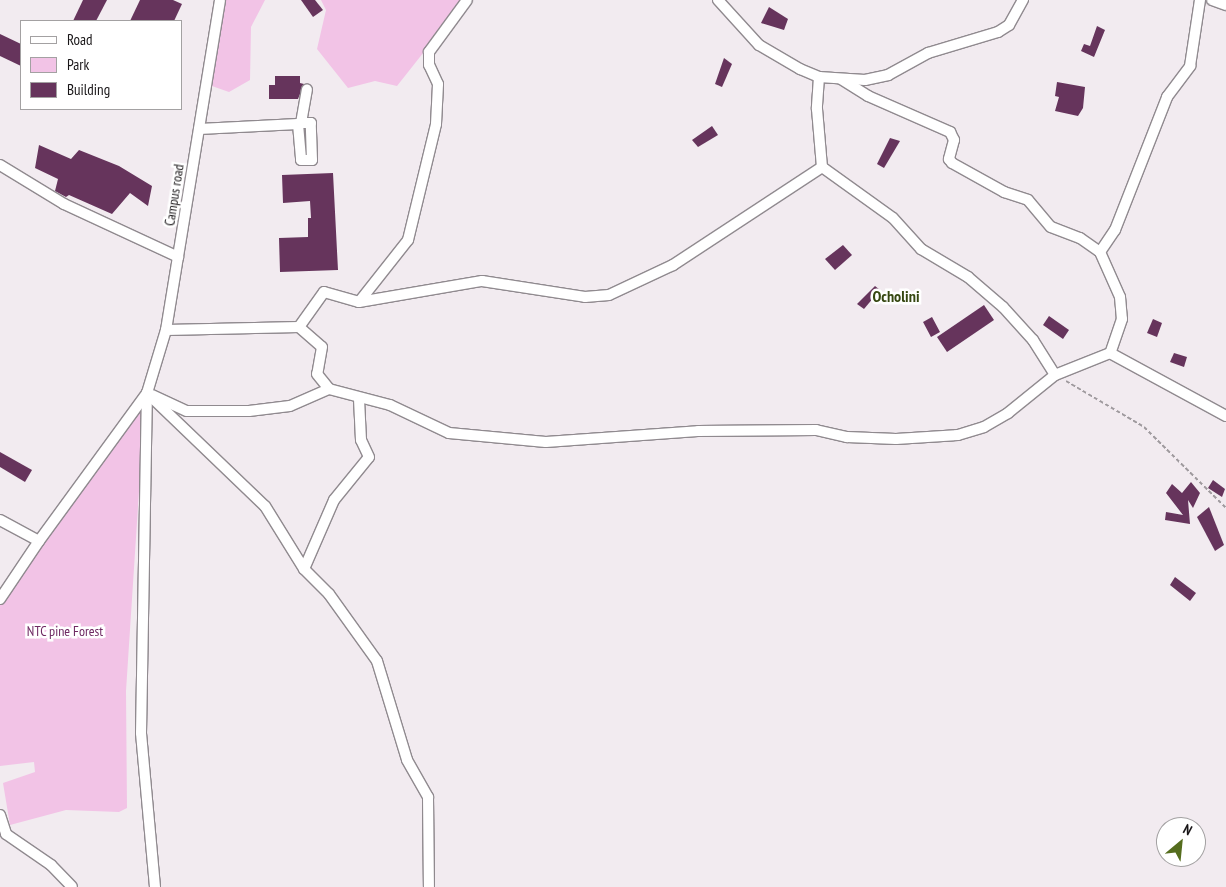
<!DOCTYPE html>
<style>
body{margin:0}
#map{position:relative;width:1226px;height:887px;overflow:hidden;background:#f2ebf0;font-family:"PT Sans Narrow",sans-serif}
div>[style]{position:absolute}
[style*='--x']{left:calc(var(--x)*1px);top:calc(var(--y)*1px);width:calc(var(--w)*1px);rotate:calc(var(--a)*1deg)}
.green>*{inset:0;background:#f2c3e6}
.building>*{inset:0;background:#66345c}
.path>*{height:2px;margin-top:-1px;transform-origin:0;background:repeating-linear-gradient(90deg,#9f9a9e 0 4px,transparent 0 6.5px)}
.roads{filter:drop-shadow(1px 0 #908a8f) drop-shadow(-1px 0 #908a8f) drop-shadow(0 1px #908a8f) drop-shadow(0 -1px #908a8f)}
.street>*{height:10px;margin:-5px;padding:0 5px;transform-origin:5px;border-radius:5px;background:#fff}
span{translate:-50% -50%;white-space:nowrap;text-align:center;line-height:1.15;-webkit-text-stroke:5px #fff;paint-order:stroke}
.street-label{font-size:14px;color:#181517}
.park-label{font-size:14px;color:#6e2962}
.quarter-label{font-size:16px;color:#364711;font-weight:700}
.legend{position:absolute;left:20px;top:20px;width:162px;height:90px;box-sizing:border-box;background:#fff;border:1px solid #a3a1a2;margin:0;padding:6px 9px;list-style:none;font-size:15px;color:#181517}
.legend li{display:flex;align-items:center;gap:10px;height:25px}
.legend b{width:25px;border:1px solid #a3a1a2}
.north{position:absolute;left:1156px;top:817px;width:50px;height:50px;box-sizing:border-box;background:#fff;border:1px solid #a3a1a2;border-radius:50%;rotate:28deg;font-size:14px;font-weight:700;line-height:20px;text-align:center;color:#181517}
.north::after{content:'';display:block;margin:auto;width:18px;height:22px;background:#556d1e;clip-path:polygon(50% 0,100% 100%,50% 72%,0 100%)}
</style>
<div id="map">
<div class="green">
<div style="clip-path:polygon(224px 0,265px 0,251px 27px,250px 80px,229px 92px,209px 85px)"></div>
<div style="clip-path:polygon(321px 0,465px 0,397px 86px,375px 81px,348px 88px,317px 49px,326px 10px)"></div>
<div style="clip-path:polygon(145px 399px,126px 691px,127px 808px,119px 812px,66px 810px,10px 825px,3px 783px,35px 772px,34px 762px,0 766px,0 603px)"></div>
</div>
<div class="building">
<div style="clip-path:polygon(83px 0,107px 0,96px 21px,73px 21px)"></div>
<div style="clip-path:polygon(140px 0,173px 0,182px 4px,174px 21px,130px 21px)"></div>
<div style="clip-path:polygon(301px 0,315px 0,323px 10px,313px 17px)"></div>
<div style="clip-path:polygon(769px 7px,788px 19px,784px 30px,761px 23px)"></div>
<div style="clip-path:polygon(1097px 26px,1105px 30px,1094px 57px,1081px 51px,1084px 44px,1090px 46px)"></div>
<div style="clip-path:polygon(0 34px,21px 44px,21px 66px,0 56px)"></div>
<div style="clip-path:polygon(724px 58px,732px 64px,722px 87px,715px 84px)"></div>
<div style="clip-path:polygon(275px 76px,300px 76px,300px 83px,304px 84px,298px 99px,269px 99px,269px 85px,275px 85px)"></div>
<div style="clip-path:polygon(1057px 82px,1085px 87px,1083px 108px,1078px 116px,1055px 111px,1059px 97px,1055px 96px)"></div>
<div style="clip-path:polygon(712px 126px,718px 135px,698px 147px,692px 140px)"></div>
<div style="clip-path:polygon(890px 138px,900px 141px,884px 168px,877px 164px)"></div>
<div style="clip-path:polygon(39px 145px,71px 159px,79px 150px,119px 166px,152px 186px,148px 206px,130px 193px,112px 214px,69px 195px,66px 197px,55px 191px,58px 179px,35px 168px)"></div>
<div style="clip-path:polygon(333px 173px,338px 270px,280px 272px,279px 238px,308px 237px,308px 218px,311px 218px,310px 201px,283px 203px,282px 175px)"></div>
<div style="clip-path:polygon(843px 245px,852px 255px,835px 270px,825px 259px)"></div>
<div style="clip-path:polygon(875px 286px,880px 290px,864px 309px,857px 304px)"></div>
<div style="clip-path:polygon(984px 305px,994px 320px,947px 352px,937px 337px)"></div>
<div style="clip-path:polygon(1049px 316px,1069px 330px,1063px 339px,1043px 325px)"></div>
<div style="clip-path:polygon(932px 317px,940px 332px,931px 337px,923px 322px)"></div>
<div style="clip-path:polygon(1153px 319px,1162px 323px,1157px 337px,1147px 333px)"></div>
<div style="clip-path:polygon(1174px 353px,1187px 357px,1184px 367px,1170px 362px)"></div>
<div style="clip-path:polygon(0 452px,32px 470px,25px 482px,0 467px)"></div>
<div style="clip-path:polygon(1213px 480px,1225px 489px,1222px 497px,1208px 488px)"></div>
<div style="clip-path:polygon(1191px 482px,1200px 493px,1193px 508px,1188px 500px,1190px 524px,1165px 520px,1166px 512px,1183px 515px,1166px 493px,1172px 484px,1182px 493px)"></div>
<div style="clip-path:polygon(1209px 507px,1224px 545px,1215px 551px,1197px 517px)"></div>
<div style="clip-path:polygon(1175px 577px,1196px 593px,1190px 601px,1170px 585px)"></div>
</div>
<div class="path">
<div style="--x:1066;--y:381;--w:91;--a:30.5"></div>
<div style="--x:1144;--y:427;--w:115;--a:44.6"></div>
</div>
<div class="roads">
<div class="street">
<div style="--x:718;--y:0;--w:61;--a:47.7"></div>
<div style="--x:759;--y:45;--w:48;--a:30.3"></div>
<div style="--x:800;--y:69;--w:21;--a:23"></div>
<div style="--x:819;--y:77;--w:46;--a:3.7"></div>
<div style="--x:865;--y:80;--w:24;--a:-12"></div>
<div style="--x:888;--y:75;--w:46;--a:-28.8"></div>
<div style="--x:928;--y:53;--w:73;--a:-16.7"></div>
<div style="--x:998;--y:32;--w:13;--a:-32"></div>
<div style="--x:1009;--y:25;--w:29;--a:-61"></div>
<div style="--x:1212;--y:0;--w:15;--a:20"></div>
<div style="--x:819;--y:77;--w:32;--a:94"></div>
<div style="--x:817;--y:109;--w:58;--a:85.1"></div>
<div style="--x:822;--y:167;--w:87;--a:35.7"></div>
<div style="--x:893;--y:218;--w:42;--a:47.9"></div>
<div style="--x:921;--y:249;--w:55;--a:30.8"></div>
<div style="--x:968;--y:277;--w:46;--a:40.6"></div>
<div style="--x:1003;--y:307;--w:45;--a:47.7"></div>
<div style="--x:1033;--y:340;--w:41;--a:57.8"></div>
<div style="--x:1055;--y:375;--w:59;--a:-21.8"></div>
<div style="--x:1110;--y:353;--w:132;--a:28.5"></div>
<div style="--x:841;--y:79;--w:32;--a:32"></div>
<div style="--x:868;--y:96;--w:90;--a:23.7"></div>
<div style="--x:950;--y:132;--w:9;--a:63"></div>
<div style="--x:954;--y:140;--w:20;--a:105"></div>
<div style="--x:949;--y:159;--w:5;--a:53"></div>
<div style="--x:952;--y:163;--w:60;--a:29.1"></div>
<div style="--x:1004;--y:192;--w:25;--a:18"></div>
<div style="--x:1028;--y:200;--w:35;--a:50"></div>
<div style="--x:1051;--y:227;--w:31;--a:21"></div>
<div style="--x:1080;--y:238;--w:24;--a:35"></div>
<div style="--x:1100;--y:252;--w:49;--a:66"></div>
<div style="--x:1120;--y:297;--w:22;--a:85"></div>
<div style="--x:1122;--y:319;--w:36;--a:109"></div>
<div style="--x:199;--y:129;--w:99;--a:-2.9"></div>
<div style="--x:298;--y:124;--w:36;--a:85"></div>
<div style="--x:301;--y:160;--w:11;--a:0"></div>
<div style="--x:312;--y:160;--w:37;--a:-92"></div>
<div style="--x:311;--y:123;--w:10;--a:180"></div>
<div style="--x:301;--y:123;--w:34;--a:-80"></div>
<div style="--x:0;--y:165;--w:75;--a:31.4"></div>
<div style="--x:64;--y:204;--w:126;--a:24.9"></div>
<div style="--x:1100;--y:252;--w:27;--a:-56"></div>
<div style="--x:1115;--y:230;--w:143;--a:-68.6"></div>
<div style="--x:1167;--y:97;--w:39;--a:-53"></div>
<div style="--x:1190;--y:66;--w:67;--a:-81.4"></div>
<div style="--x:359;--y:302;--w:79;--a:-51.7"></div>
<div style="--x:408;--y:240;--w:119;--a:-76.4"></div>
<div style="--x:436;--y:124;--w:40;--a:-87.1"></div>
<div style="--x:438;--y:84;--w:21;--a:-115"></div>
<div style="--x:429;--y:65;--w:13;--a:-90"></div>
<div style="--x:429;--y:52;--w:64;--a:-53.8"></div>
<div style="--x:299;--y:327;--w:30;--a:41"></div>
<div style="--x:322;--y:347;--w:27;--a:100"></div>
<div style="--x:317;--y:374;--w:19;--a:51"></div>
<div style="--x:329;--y:389;--w:63;--a:14.7"></div>
<div style="--x:390;--y:405;--w:65;--a:25.4"></div>
<div style="--x:449;--y:433;--w:97;--a:5.3"></div>
<div style="--x:546;--y:442;--w:152;--a:-4.1"></div>
<div style="--x:698;--y:431;--w:118;--a:-0.5"></div>
<div style="--x:816;--y:430;--w:32;--a:13"></div>
<div style="--x:847;--y:437;--w:49;--a:2.3"></div>
<div style="--x:896;--y:439;--w:62;--a:-3.7"></div>
<div style="--x:958;--y:435;--w:27;--a:-17"></div>
<div style="--x:984;--y:427;--w:28;--a:-30"></div>
<div style="--x:1008;--y:413;--w:60;--a:-39"></div>
<div style="--x:166;--y:330;--w:133;--a:-1.3"></div>
<div style="--x:299;--y:327;--w:43;--a:-54.5"></div>
<div style="--x:324;--y:292;--w:36;--a:16"></div>
<div style="--x:359;--y:302;--w:125;--a:-9.7"></div>
<div style="--x:482;--y:281;--w:104;--a:8.8"></div>
<div style="--x:585;--y:297;--w:24;--a:-5"></div>
<div style="--x:609;--y:295;--w:71;--a:-25.1"></div>
<div style="--x:673;--y:265;--w:178;--a:-33.3"></div>
<div style="--x:147;--y:393;--w:163;--a:43.8"></div>
<div style="--x:265;--y:506;--w:74;--a:58.2"></div>
<div style="--x:304;--y:569;--w:35;--a:45"></div>
<div style="--x:329;--y:594;--w:82;--a:54.4"></div>
<div style="--x:377;--y:661;--w:103;--a:73.1"></div>
<div style="--x:407;--y:760;--w:43;--a:60.4"></div>
<div style="--x:428;--y:797;--w:90;--a:89.4"></div>
<div style="--x:152;--y:395;--w:38;--a:25"></div>
<div style="--x:187;--y:411;--w:62;--a:0"></div>
<div style="--x:249;--y:411;--w:41;--a:-7"></div>
<div style="--x:290;--y:406;--w:43;--a:-23.6"></div>
<div style="--x:0;--y:520;--w:44;--a:28.3"></div>
<div style="--x:39;--y:541;--w:183;--a:-53.9"></div>
<div style="--x:304;--y:569;--w:75;--a:-66.5"></div>
<div style="--x:334;--y:500;--w:55;--a:-50.9"></div>
<div style="--x:369;--y:457;--w:19;--a:-115"></div>
<div style="--x:361;--y:440;--w:41;--a:-92.8"></div>
<div style="--x:0;--y:599;--w:70;--a:-56.1"></div>
<div style="--x:0;--y:815;--w:20;--a:72"></div>
<div style="--x:6;--y:834;--w:55;--a:34.6"></div>
<div style="--x:51;--y:865;--w:30;--a:46"></div>
<div style="--x:155;--y:887;--w:155;--a:-95.2"></div>
<div style="--x:141;--y:733;--w:340;--a:-89"></div>
<div style="--x:147;--y:393;--w:66;--a:-73.2"></div>
<div style="--x:166;--y:330;--w:334;--a:-80.7"></div>
</div>
</div>
<div class="street-label">
<span style="left:174px;top:195px;rotate:-81deg">Campus road</span>
</div>
<div class="park-label">
<span style="left:65px;top:631px">NTC pine Forest</span>
</div>
<div class="quarter-label">
<span style="left:896px;top:296px">Ocholini</span>
</div>
<ul class="legend">
<li><b style="height:6px;background:#fff"></b>Road</li>
<li><b style="height:14px;background:#f2c3e6"></b>Park</li>
<li><b style="height:14px;background:#66345c"></b>Building</li>
</ul>
<div class="north">N</div>
</div>
